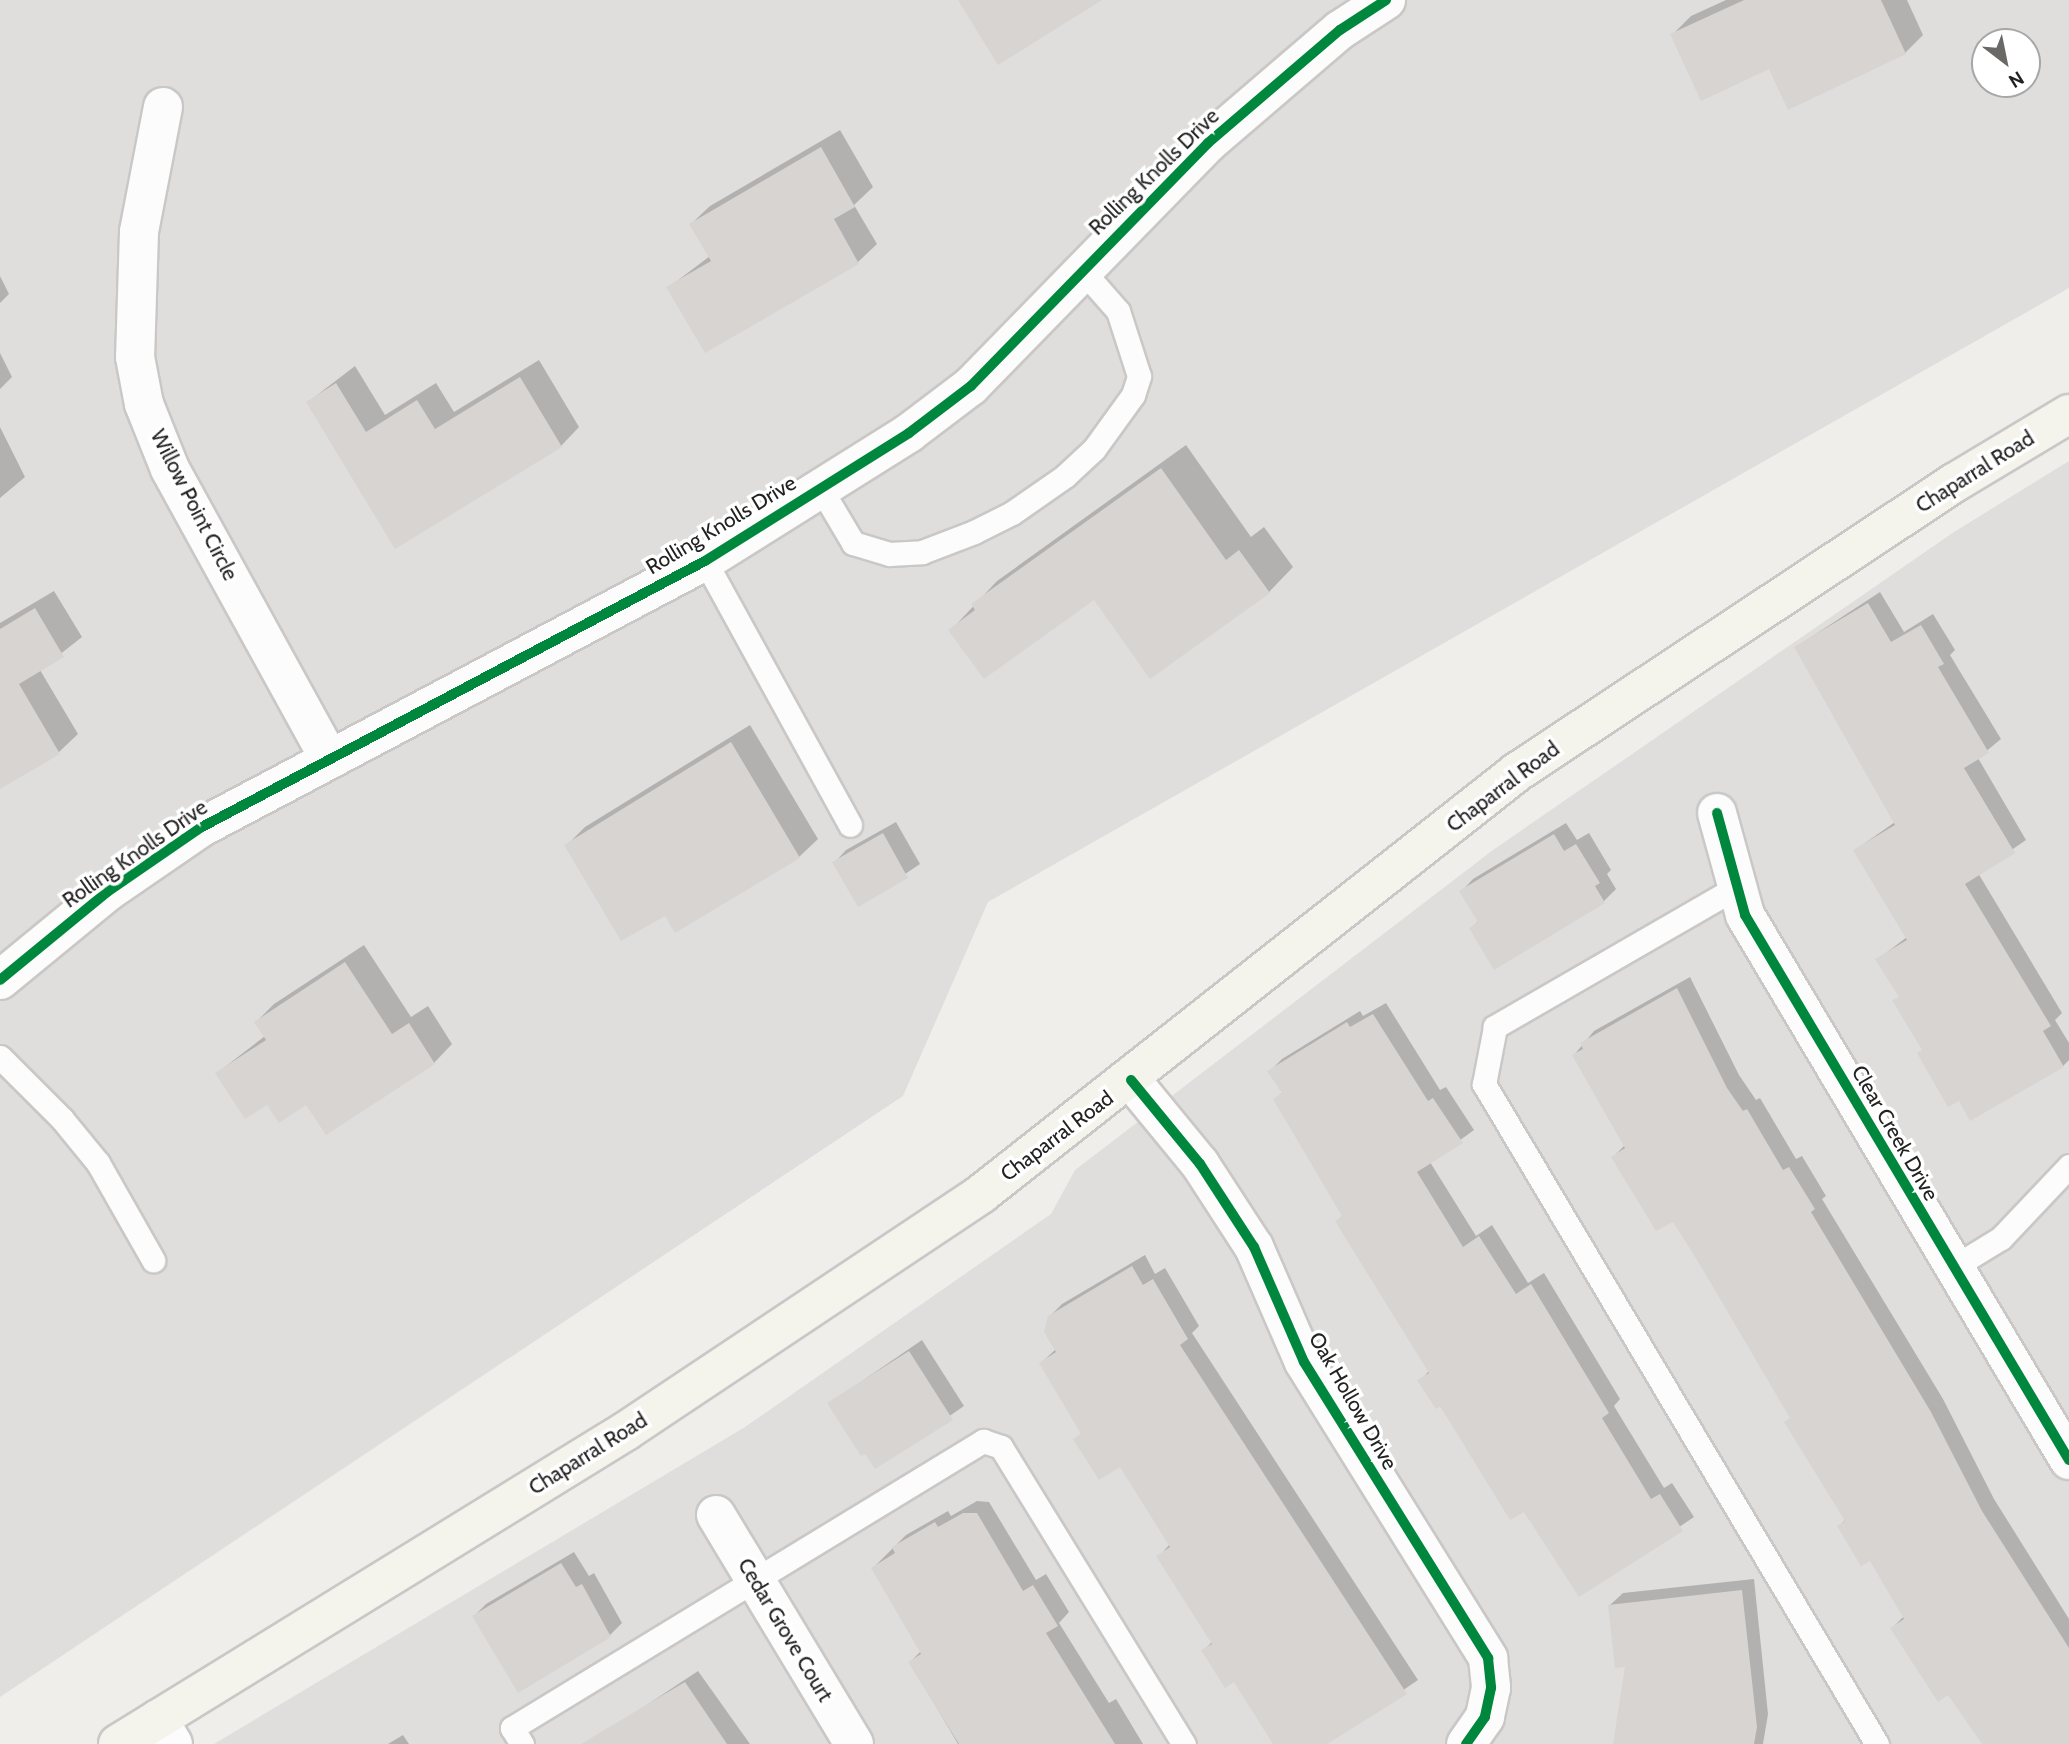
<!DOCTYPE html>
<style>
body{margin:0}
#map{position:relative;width:2069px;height:1744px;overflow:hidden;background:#f0eeeb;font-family:Cabin,sans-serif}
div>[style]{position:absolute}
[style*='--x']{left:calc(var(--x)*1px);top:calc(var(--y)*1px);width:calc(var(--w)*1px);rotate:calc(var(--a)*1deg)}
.residential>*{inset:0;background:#dfdedc}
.shadow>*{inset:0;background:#0003}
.building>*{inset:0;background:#d7d4d2}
.roads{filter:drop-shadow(2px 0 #c9c8c7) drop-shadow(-2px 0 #c9c8c7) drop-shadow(0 2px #c9c8c7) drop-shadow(0 -2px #c9c8c7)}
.service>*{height:23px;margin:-11.5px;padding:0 11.5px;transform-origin:11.5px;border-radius:11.5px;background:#fdfcfc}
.minor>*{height:38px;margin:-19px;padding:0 19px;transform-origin:19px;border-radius:19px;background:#fdfcfc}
.secondary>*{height:38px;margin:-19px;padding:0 19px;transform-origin:19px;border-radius:19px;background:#f4f4ed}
.cycleway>*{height:10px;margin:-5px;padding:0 5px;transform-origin:5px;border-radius:5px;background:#00873e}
span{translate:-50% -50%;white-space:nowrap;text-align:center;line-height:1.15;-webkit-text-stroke:7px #fff;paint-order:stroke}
.street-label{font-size:21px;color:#222}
.north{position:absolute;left:1971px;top:28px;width:70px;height:70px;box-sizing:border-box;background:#fff;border:2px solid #a7a7a7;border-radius:50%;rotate:148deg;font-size:19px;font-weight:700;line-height:28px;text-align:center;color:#222}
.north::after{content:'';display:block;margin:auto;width:24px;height:32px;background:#6a6968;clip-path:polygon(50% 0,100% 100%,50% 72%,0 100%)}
</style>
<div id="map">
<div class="residential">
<div style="clip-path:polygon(evenodd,0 0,2069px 0,2069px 288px,988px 902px,903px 1096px,0 1697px,0 0,1985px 42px,2027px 42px,2027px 84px,1985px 84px,1985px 42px)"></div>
<div style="clip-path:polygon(2069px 461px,2069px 1744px,214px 1744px,745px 1427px,1051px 1214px,1075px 1170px,1493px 850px,1954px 532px)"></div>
</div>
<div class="shadow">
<div style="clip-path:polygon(1726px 0,1907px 0,1923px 35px,1905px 53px,1770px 66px,1672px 35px,1691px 16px)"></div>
<div style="clip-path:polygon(840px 130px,873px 187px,854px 205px,877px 244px,858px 262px,705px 351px,669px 287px,710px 256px,691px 224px,710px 206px)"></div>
<div style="clip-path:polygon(0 276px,9px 294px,0 303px)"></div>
<div style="clip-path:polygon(0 353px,12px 377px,0 389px)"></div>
<div style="clip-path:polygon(539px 360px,579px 427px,561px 446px,396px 547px,308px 402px,355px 366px,385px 415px,436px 383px,454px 412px)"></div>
<div style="clip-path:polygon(0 427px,25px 477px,0 498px)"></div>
<div style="clip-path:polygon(1186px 445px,1251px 537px,1264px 527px,1293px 567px,1269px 592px,1151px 677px,1094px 598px,951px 630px,997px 581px)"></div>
<div style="clip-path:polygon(54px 591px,82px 637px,40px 670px,78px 734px,59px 752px,0 787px,0 623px)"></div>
<div style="clip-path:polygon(1880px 592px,1904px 632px,1933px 614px,1955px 650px,1950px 655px,2001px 739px,1978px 758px,2026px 840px,1978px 873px,2062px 1013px,2055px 1020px,2069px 1043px,2069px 1060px,2063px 1066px,1924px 1049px,1894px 1001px,1900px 996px,1878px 959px,1907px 937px,1855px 850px,1895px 822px,1796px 647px)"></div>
<div style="clip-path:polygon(750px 725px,818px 839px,799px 857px,666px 913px,566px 846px,585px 827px)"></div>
<div style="clip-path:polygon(896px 822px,920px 864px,859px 905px,834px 863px,846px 850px)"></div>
<div style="clip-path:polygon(1566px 823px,1577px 840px,1589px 833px,1611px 870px,1607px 874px,1616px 889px,1604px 901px,1471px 929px,1479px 920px,1461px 892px,1473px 879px)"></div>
<div style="clip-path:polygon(364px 945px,411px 1017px,428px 1006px,452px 1044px,434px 1063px,307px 1102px,268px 1102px,217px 1073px,265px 1036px,256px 1022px,274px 1004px)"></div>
<div style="clip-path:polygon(1690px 977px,1739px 1075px,1756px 1100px,1760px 1098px,1796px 1159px,1802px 1156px,1826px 1196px,1822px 1199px,1943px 1399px,1994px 1499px,2069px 1619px,2069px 1744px,1984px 1744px,1949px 1693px,1892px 1628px,1904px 1616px,1871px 1559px,1839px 1526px,1846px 1519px,1792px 1417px,1673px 1219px,1613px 1157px,1625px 1145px,1574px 1055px,1594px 1031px)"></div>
<div style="clip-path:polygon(1386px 1003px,1440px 1090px,1446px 1087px,1474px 1130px,1430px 1162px,1476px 1236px,1492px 1225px,1528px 1283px,1544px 1273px,1620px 1399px,1614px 1406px,1664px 1488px,1672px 1483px,1694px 1517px,1580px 1594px,1524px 1510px,1420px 1381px,1429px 1371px,1337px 1221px,1343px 1215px,1275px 1099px,1283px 1092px,1270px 1071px,1282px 1059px,1360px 1011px,1363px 1016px)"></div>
<div style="clip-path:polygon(1145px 1255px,1155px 1274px,1165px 1268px,1199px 1326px,1192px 1333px,1418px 1680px,1324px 1744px,1275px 1744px,1235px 1680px,1204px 1650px,1212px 1642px,1159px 1556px,1170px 1544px,1121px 1465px,1082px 1433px,1041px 1363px,1056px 1349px,1049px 1317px,1062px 1304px)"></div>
<div style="clip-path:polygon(922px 1340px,964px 1406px,876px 1467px,830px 1403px)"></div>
<div style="clip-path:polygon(977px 1501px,989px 1502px,1036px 1580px,1046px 1574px,1069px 1612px,1059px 1623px,1109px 1703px,1116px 1699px,1143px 1744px,958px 1744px,910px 1662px,921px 1651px,873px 1568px,906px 1535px,948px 1511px,951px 1516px)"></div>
<div style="clip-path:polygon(574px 1552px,589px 1576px,594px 1573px,622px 1623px,610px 1635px,518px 1690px,474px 1616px,486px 1604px)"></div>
<div style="clip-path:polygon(1754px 1579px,1768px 1714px,1763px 1744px,1615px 1744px,1627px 1665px,1610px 1605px,1623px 1593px)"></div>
<div style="clip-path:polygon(698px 1671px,750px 1744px,627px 1744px,615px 1726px)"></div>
<div style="clip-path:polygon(403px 1735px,409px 1744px,388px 1744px)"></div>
</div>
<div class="building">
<div style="clip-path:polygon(958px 0,1102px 0,998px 65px)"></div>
<div style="clip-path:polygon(1744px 0,1881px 0,1906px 54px,1788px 110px,1769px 69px,1701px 101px,1670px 34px)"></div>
<div style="clip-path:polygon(821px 147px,855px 207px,834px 219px,859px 264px,705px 353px,666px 287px,711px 261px,689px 224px)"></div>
<div style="clip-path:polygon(520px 377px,562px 447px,395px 549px,306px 402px,336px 383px,366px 432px,417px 400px,435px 429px)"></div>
<div style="clip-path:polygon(1161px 468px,1226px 560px,1239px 550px,1270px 593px,1150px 679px,1094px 600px,984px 679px,948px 630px,975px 610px,971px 604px)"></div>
<div style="clip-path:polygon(1868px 603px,1891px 642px,1921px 625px,1944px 664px,1938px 667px,1989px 753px,1964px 768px,2015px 853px,1965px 884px,2051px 1026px,2043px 1031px,2064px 1067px,1970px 1121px,1959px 1101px,1948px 1107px,1917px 1053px,1922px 1050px,1892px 1000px,1899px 997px,1875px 959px,1907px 940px,1853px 850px,1895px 825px,1794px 647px)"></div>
<div style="clip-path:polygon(35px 608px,64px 657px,19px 684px,60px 754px,0 789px,0 629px)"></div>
<div style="clip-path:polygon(731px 742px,800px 858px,675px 933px,665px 916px,621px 941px,564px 845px)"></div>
<div style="clip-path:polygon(883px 833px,908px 878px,858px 907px,832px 862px)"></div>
<div style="clip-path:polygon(1554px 834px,1564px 851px,1576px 844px,1600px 883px,1595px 886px,1605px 903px,1494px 970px,1469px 928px,1478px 922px,1459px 891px)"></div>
<div style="clip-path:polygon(345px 962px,392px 1034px,409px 1023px,435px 1064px,326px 1135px,306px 1105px,279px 1123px,267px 1105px,245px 1119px,215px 1073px,266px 1040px,254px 1022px)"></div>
<div style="clip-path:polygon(1677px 988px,1727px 1088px,1743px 1111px,1747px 1109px,1783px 1170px,1789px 1167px,1815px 1209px,1811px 1212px,1931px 1412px,1982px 1511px,2069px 1648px,2069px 1744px,1982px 1744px,1948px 1695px,1938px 1702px,1890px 1628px,1904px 1619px,1870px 1561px,1861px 1566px,1837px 1526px,1845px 1521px,1784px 1422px,1790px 1418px,1699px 1263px,1673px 1222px,1656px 1231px,1611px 1157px,1625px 1148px,1572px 1055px,1583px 1049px,1580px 1043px)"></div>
<div style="clip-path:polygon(1373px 1014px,1428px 1101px,1433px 1098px,1463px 1143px,1417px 1172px,1463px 1247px,1479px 1236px,1516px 1294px,1531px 1284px,1609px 1413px,1602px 1418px,1651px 1499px,1660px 1494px,1683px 1531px,1579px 1597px,1524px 1512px,1510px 1520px,1440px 1406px,1436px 1409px,1417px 1380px,1429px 1373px,1335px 1221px,1342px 1216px,1273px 1099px,1282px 1093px,1267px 1071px,1347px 1022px,1350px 1027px)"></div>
<div style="clip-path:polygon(1132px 1266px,1143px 1285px,1153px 1279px,1188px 1339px,1180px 1345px,1407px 1694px,1327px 1744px,1273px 1744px,1234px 1682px,1225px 1688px,1201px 1650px,1212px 1644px,1156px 1556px,1170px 1547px,1120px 1467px,1099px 1480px,1073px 1439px,1081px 1434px,1039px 1363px,1056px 1352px,1044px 1332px,1048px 1316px)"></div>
<div style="clip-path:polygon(909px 1351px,953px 1420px,875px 1469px,865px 1454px,861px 1456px,827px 1403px)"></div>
<div style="clip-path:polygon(963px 1513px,977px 1513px,1023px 1591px,1033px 1585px,1058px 1626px,1046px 1633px,1115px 1744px,959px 1744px,908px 1662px,921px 1654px,871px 1568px,895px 1553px,892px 1547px,935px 1522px,938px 1527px)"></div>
<div style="clip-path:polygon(561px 1563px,576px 1587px,582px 1584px,611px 1637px,518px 1693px,472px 1616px)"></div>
<div style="clip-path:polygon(1742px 1590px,1757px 1727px,1754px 1744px,1613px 1744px,1625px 1667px,1615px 1668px,1608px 1605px)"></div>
<div style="clip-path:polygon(685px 1682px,727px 1744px,581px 1744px,646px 1705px)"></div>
</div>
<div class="roads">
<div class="service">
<div style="--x:821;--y:489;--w:63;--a:59.3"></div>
<div style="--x:853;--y:543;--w:38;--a:17"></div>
<div style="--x:889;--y:554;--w:33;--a:-3"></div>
<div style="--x:922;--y:552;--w:56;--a:-21"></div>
<div style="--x:974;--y:532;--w:42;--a:-26.6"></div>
<div style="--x:1012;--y:513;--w:65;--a:-34.9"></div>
<div style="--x:1065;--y:476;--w:40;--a:-43"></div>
<div style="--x:1094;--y:449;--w:67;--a:-54.2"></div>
<div style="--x:1133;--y:395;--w:20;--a:-72"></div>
<div style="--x:1139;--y:376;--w:68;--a:-107.9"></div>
<div style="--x:1118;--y:311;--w:55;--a:-131.3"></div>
<div style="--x:705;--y:561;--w:301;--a:61.2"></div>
<div style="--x:1737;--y:887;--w:280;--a:150"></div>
<div style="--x:1495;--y:1027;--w:58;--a:100.9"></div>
<div style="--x:1484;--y:1084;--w:768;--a:59.23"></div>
<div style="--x:0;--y:1057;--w:88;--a:45"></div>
<div style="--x:62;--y:1119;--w:57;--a:50.7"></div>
<div style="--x:98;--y:1163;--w:112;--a:60.4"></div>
<div style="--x:1952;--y:1268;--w:57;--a:-31.5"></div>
<div style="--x:2001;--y:1238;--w:99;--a:-46.6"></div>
<div style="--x:522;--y:1744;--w:19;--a:-122"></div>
<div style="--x:512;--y:1728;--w:552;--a:-31.36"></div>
<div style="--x:983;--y:1441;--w:19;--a:18"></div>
<div style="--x:1001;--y:1447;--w:349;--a:58.4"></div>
</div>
<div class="minor">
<div style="--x:163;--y:107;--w:127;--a:100.9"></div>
<div style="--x:139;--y:232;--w:125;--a:91.8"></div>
<div style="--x:135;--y:357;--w:48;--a:79.2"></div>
<div style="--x:144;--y:404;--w:70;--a:68.2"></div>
<div style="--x:170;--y:469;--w:330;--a:61.2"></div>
<div style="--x:1717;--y:813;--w:106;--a:74.6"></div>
<div style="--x:1745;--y:915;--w:634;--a:59.27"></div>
<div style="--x:0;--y:980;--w:139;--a:-39.4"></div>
<div style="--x:107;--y:892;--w:113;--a:-34.5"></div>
<div style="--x:200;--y:828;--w:571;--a:-27.87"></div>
<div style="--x:705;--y:561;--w:241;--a:-32.1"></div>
<div style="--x:909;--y:433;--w:78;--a:-37.2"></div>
<div style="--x:971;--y:386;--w:339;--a:-45.7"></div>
<div style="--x:1208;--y:143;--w:174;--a:-40.6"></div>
<div style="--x:1340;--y:30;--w:55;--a:-33.1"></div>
<div style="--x:1131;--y:1080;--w:109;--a:50.6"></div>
<div style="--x:1200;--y:1164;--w:99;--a:57"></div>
<div style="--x:1254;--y:1247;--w:125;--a:66.5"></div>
<div style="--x:1304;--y:1362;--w:349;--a:58.1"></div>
<div style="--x:1488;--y:1658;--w:30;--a:84"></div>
<div style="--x:1491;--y:1688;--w:30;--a:102"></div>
<div style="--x:1485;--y:1717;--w:33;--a:125"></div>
<div style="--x:716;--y:1515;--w:267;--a:58.9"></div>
<div style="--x:158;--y:1719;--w:29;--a:59"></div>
</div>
<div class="secondary">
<div style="--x:118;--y:1744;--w:597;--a:-31.64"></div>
<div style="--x:626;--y:1431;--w:427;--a:-33.7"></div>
<div style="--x:981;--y:1194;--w:682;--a:-38.21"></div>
<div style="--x:1517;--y:772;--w:524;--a:-33.48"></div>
<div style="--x:1954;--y:483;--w:134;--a:-31"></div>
</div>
</div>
<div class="cycleway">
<div style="--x:1717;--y:813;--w:106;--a:74.6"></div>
<div style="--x:1745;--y:915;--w:634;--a:59.27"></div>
<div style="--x:0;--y:980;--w:139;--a:-39.4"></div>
<div style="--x:107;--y:892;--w:113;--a:-34.5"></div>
<div style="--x:200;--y:828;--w:571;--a:-27.87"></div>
<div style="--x:705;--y:561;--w:241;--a:-32.1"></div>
<div style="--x:909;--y:433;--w:78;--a:-37.2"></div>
<div style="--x:971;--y:386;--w:339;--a:-45.7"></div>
<div style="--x:1208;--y:143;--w:174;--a:-40.6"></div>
<div style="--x:1340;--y:30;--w:55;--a:-33.1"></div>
<div style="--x:1131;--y:1080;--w:109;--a:50.6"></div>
<div style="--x:1200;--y:1164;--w:99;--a:57"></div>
<div style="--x:1254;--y:1247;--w:125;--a:66.5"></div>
<div style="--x:1304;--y:1362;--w:349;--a:58.1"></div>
<div style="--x:1488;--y:1658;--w:30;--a:84"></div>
<div style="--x:1491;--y:1688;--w:30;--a:102"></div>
<div style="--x:1485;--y:1717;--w:33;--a:125"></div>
</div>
<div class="street-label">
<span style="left:1154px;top:172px;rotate:-44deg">Rolling Knolls Drive</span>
<span style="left:1975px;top:472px;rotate:-32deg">Chaparral Road</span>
<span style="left:194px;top:505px;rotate:63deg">Willow Point Circle</span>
<span style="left:721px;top:525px;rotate:-31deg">Rolling Knolls Drive</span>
<span style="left:1503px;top:787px;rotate:-37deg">Chaparral Road</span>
<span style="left:135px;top:854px;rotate:-35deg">Rolling Knolls Drive</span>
<span style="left:1895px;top:1133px;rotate:60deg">Clear Creek Drive</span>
<span style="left:1057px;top:1136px;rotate:-37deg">Chaparral Road</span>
<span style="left:1353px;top:1401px;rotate:60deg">Oak Hollow Drive</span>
<span style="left:588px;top:1454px;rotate:-32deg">Chaparral Road</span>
<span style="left:785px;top:1630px;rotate:59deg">Cedar Grove Court</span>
</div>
<div class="north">N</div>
</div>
